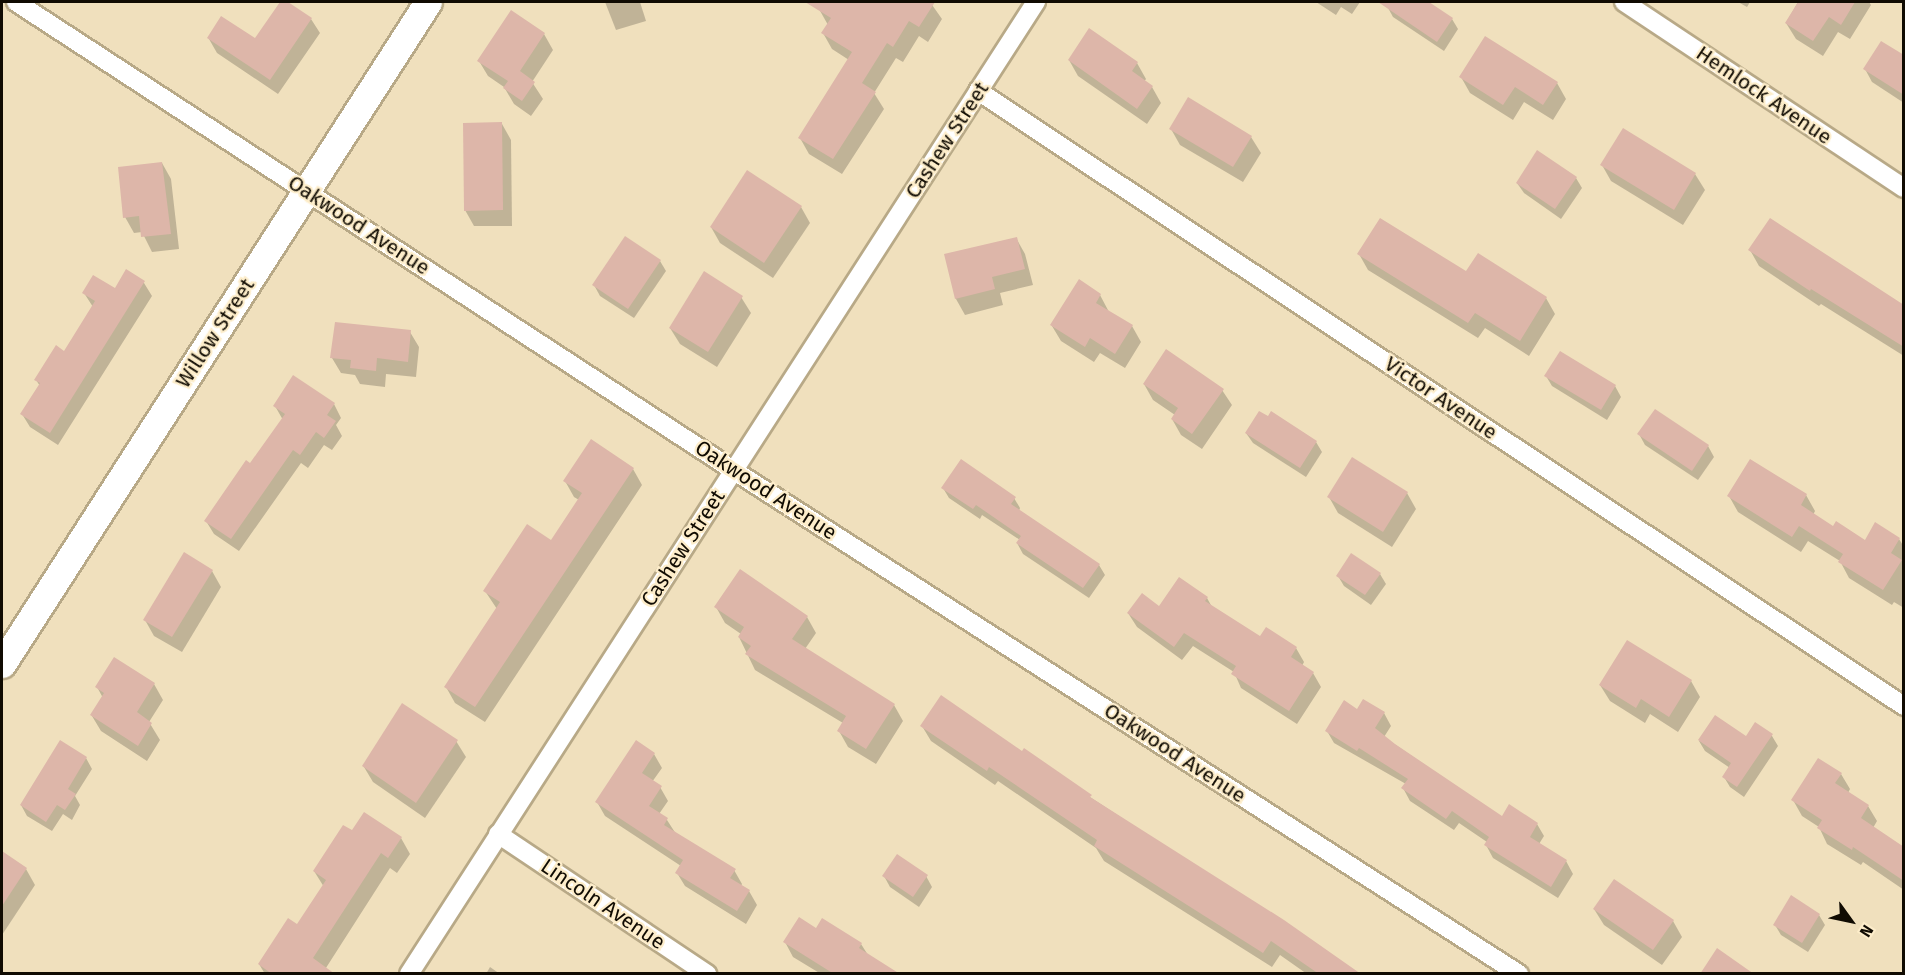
<!DOCTYPE html>
<style>
body{margin:0}
#map{position:relative;width:1905px;height:975px;overflow:hidden;background:#f0e0bd;font-family:"Fira Sans",sans-serif}
div>[style]{position:absolute}
[style*='--x']{left:calc(var(--x)*1px);top:calc(var(--y)*1px);width:calc(var(--w)*1px);rotate:calc(var(--a)*1deg)}
.shadow>*{inset:0;background:#0003}
.building>*{inset:0;background:#ddb6a9}
.roads{filter:drop-shadow(2px 0 #b8a987) drop-shadow(-2px 0 #b8a987) drop-shadow(0 2px #b8a987) drop-shadow(0 -2px #b8a987)}
.street>*{height:18px;margin:-9px;padding:0 9px;transform-origin:9px;border-radius:9px;background:#fff}
.secondary>*{height:27px;margin:-13.5px;padding:0 13.5px;transform-origin:13.5px;border-radius:13.5px;background:#fff}
span{translate:-50% -50%;white-space:nowrap;text-align:center;line-height:1.15;-webkit-text-stroke:4.5px #fdedca;paint-order:stroke}
.street-label{font-size:21px;color:#100b02}
.frame{position:absolute;inset:0;border:3px solid #100b02;pointer-events:none}
.north{position:absolute;left:1821px;top:891px;width:60px;height:60px;-webkit-text-stroke:4px #fdedca;paint-order:stroke;rotate:123deg;font-size:16px;font-weight:700;line-height:24px;text-align:center;color:#100b02}
.north::after{content:'';display:block;margin:auto;width:21px;height:27px;background:#100b02;clip-path:polygon(50% 0,100% 100%,50% 72%,0 100%)}
</style>
<div id="map">
<div class="shadow">
<div style="clip-path:polygon(282px 2px,311px 19px,320px 33px,278px 94px,217px 53px,209px 39px,256px 40px)"></div>
<div style="clip-path:polygon(605px 2px,640px 2px,646px 21px,616px 30px)"></div>
<div style="clip-path:polygon(824px 2px,930px 2px,942px 19px,928px 42px,919px 36px,903px 62px,896px 58px,874px 93px,884px 109px,842px 174px,809px 154px,800px 138px,849px 60px,832px 49px,823px 33px,828px 25px,819px 9px)"></div>
<div style="clip-path:polygon(1316px 2px,1360px 2px,1352px 14px,1341px 7px,1336px 15px)"></div>
<div style="clip-path:polygon(1390px 2px,1427px 2px,1452px 19px,1458px 29px,1444px 51px,1393px 17px,1387px 6px)"></div>
<div style="clip-path:polygon(1738px 2px,1750px 2px,1747px 7px)"></div>
<div style="clip-path:polygon(1798px 2px,1869px 2px,1871px 5px,1850px 39px,1838px 32px,1823px 56px,1796px 39px,1786px 23px)"></div>
<div style="clip-path:polygon(544px 34px,553px 50px,532px 82px,543px 99px,531px 116px,514px 104px,504px 87px,488px 76px,479px 61px)"></div>
<div style="clip-path:polygon(1904px 57px,1904px 103px,1872px 82px,1865px 69px)"></div>
<div style="clip-path:polygon(1069px 60px,1137px 63px,1146px 79px,1144px 82px,1152px 87px,1161px 103px,1147px 124px,1078px 76px)"></div>
<div style="clip-path:polygon(1461px 77px,1557px 83px,1566px 99px,1553px 120px,1524px 102px,1513px 120px,1470px 93px)"></div>
<div style="clip-path:polygon(502px 124px,511px 140px,512px 226px,474px 226px,465px 210px)"></div>
<div style="clip-path:polygon(1171px 129px,1251px 137px,1261px 153px,1243px 182px,1180px 145px)"></div>
<div style="clip-path:polygon(1624px 130px,1695px 174px,1705px 190px,1683px 225px,1611px 181px,1602px 165px)"></div>
<div style="clip-path:polygon(162px 163px,171px 179px,179px 249px,152px 252px,142px 232px,134px 233px,125px 217px)"></div>
<div style="clip-path:polygon(1576px 178px,1582px 188px,1561px 219px,1524px 193px,1517px 183px)"></div>
<div style="clip-path:polygon(801px 207px,810px 223px,773px 278px,720px 243px,711px 227px)"></div>
<div style="clip-path:polygon(1016px 238px,1025px 254px,1033px 285px,1000px 293px,1003px 305px,965px 315px,956px 299px,946px 255px)"></div>
<div style="clip-path:polygon(1750px 250px,1904px 306px,1904px 356px,1821px 304px,1819px 306px,1759px 266px)"></div>
<div style="clip-path:polygon(1359px 254px,1467px 273px,1546px 298px,1555px 314px,1529px 356px,1485px 328px,1478px 338px,1368px 270px)"></div>
<div style="clip-path:polygon(660px 261px,666px 271px,634px 318px,600px 296px,594px 285px)"></div>
<div style="clip-path:polygon(127px 272px,144px 283px,152px 296px,58px 445px,30px 427px,22px 414px,40px 386px,36px 380px,64px 353px,93px 307px,84px 293px,115px 290px)"></div>
<div style="clip-path:polygon(1100px 295px,1109px 312px,1132px 326px,1141px 342px,1125px 368px,1100px 353px,1094px 362px,1061px 341px,1052px 326px)"></div>
<div style="clip-path:polygon(741px 297px,751px 313px,717px 367px,680px 344px,670px 328px)"></div>
<div style="clip-path:polygon(410px 332px,419px 347px,416px 377px,386px 374px,385px 387px,360px 384px,355px 375px,341px 373px,332px 358px)"></div>
<div style="clip-path:polygon(1546px 376px,1615px 386px,1621px 397px,1607px 420px,1552px 386px)"></div>
<div style="clip-path:polygon(1144px 384px,1222px 390px,1232px 405px,1202px 449px,1181px 435px,1172px 419px,1175px 415px,1153px 400px)"></div>
<div style="clip-path:polygon(334px 404px,341px 418px,336px 425px,342px 436px,332px 450px,324px 445px,308px 468px,301px 463px,239px 551px,214px 534px,206px 521px,251px 465px,283px 420px,275px 406px)"></div>
<div style="clip-path:polygon(1655px 411px,1708px 446px,1714px 457px,1698px 480px,1645px 445px,1639px 434px)"></div>
<div style="clip-path:polygon(1246px 433px,1316px 442px,1322px 452px,1306px 477px,1253px 443px)"></div>
<div style="clip-path:polygon(633px 469px,642px 485px,485px 722px,455px 703px,446px 687px,497px 609px,485px 591px,551px 542px,579px 500px,574px 497px,565px 481px)"></div>
<div style="clip-path:polygon(943px 488px,1014px 498px,1020px 508px,1019px 511px,1099px 565px,1105px 575px,1089px 598px,1023px 554px,1017px 543px,1020px 540px,982px 515px,980px 519px,949px 498px)"></div>
<div style="clip-path:polygon(1407px 493px,1416px 509px,1392px 547px,1338px 513px,1329px 497px)"></div>
<div style="clip-path:polygon(1806px 495px,1815px 511px,1813px 515px,1833px 528px,1865px 542px,1899px 539px,1904px 547px,1904px 608px,1894px 602px,1892px 605px,1849px 578px,1840px 561px,1808px 541px,1801px 552px,1738px 512px,1729px 496px)"></div>
<div style="clip-path:polygon(212px 571px,221px 587px,182px 652px,154px 636px,145px 620px)"></div>
<div style="clip-path:polygon(1380px 574px,1386px 584px,1371px 605px,1344px 586px,1338px 576px)"></div>
<div style="clip-path:polygon(1207px 598px,1212px 607px,1260px 638px,1296px 648px,1304px 662px,1302px 666px,1313px 673px,1321px 687px,1297px 724px,1241px 688px,1234px 672px,1193px 646px,1182px 660px,1137px 627px,1128px 613px)"></div>
<div style="clip-path:polygon(716px 607px,807px 617px,816px 633px,805px 649px,894px 705px,903px 721px,876px 764px,848px 747px,839px 731px,843px 723px,755px 670px,739px 637px,741px 634px,725px 623px)"></div>
<div style="clip-path:polygon(1691px 681px,1700px 697px,1678px 732px,1650px 714px,1645px 723px,1610px 701px,1600px 685px)"></div>
<div style="clip-path:polygon(154px 684px,163px 700px,149px 722px,160px 740px,147px 761px,101px 731px,92px 716px,103px 698px,97px 687px)"></div>
<div style="clip-path:polygon(1357px 711px,1384px 713px,1391px 726px,1384px 737px,1502px 818px,1537px 824px,1544px 836px,1539px 844px,1566px 861px,1573px 874px,1558px 898px,1493px 858px,1486px 845px,1487px 842px,1459px 823px,1454px 830px,1410px 801px,1403px 788px,1406px 784px,1334px 743px,1327px 731px)"></div>
<div style="clip-path:polygon(1756px 724px,1772px 736px,1778px 746px,1744px 797px,1730px 787px,1724px 777px,1730px 768px,1705px 751px,1699px 741px,1746px 738px)"></div>
<div style="clip-path:polygon(922px 726px,1023px 753px,1359px 974px,1307px 974px,1280px 955px,1272px 967px,1104px 861px,1096px 848px,998px 781px,995px 785px,931px 741px)"></div>
<div style="clip-path:polygon(456px 741px,466px 757px,425px 818px,373px 782px,364px 767px)"></div>
<div style="clip-path:polygon(654px 754px,662px 768px,652px 782px,660px 787px,668px 801px,659px 814px,667px 820px,676px 834px,734px 870px,742px 884px,741px 886px,749px 891px,757px 905px,746px 924px,685px 886px,677px 873px,681px 866px,605px 816px,597px 802px)"></div>
<div style="clip-path:polygon(86px 758px,92px 769px,75px 796px,80px 805px,72px 820px,63px 814px,52px 831px,27px 816px,21px 805px)"></div>
<div style="clip-path:polygon(1841px 774px,1850px 789px,1848px 793px,1868px 806px,1877px 821px,1873px 828px,1904px 849px,1904px 890px,1863px 862px,1861px 865px,1827px 844px,1819px 827px,1802px 816px,1793px 800px)"></div>
<div style="clip-path:polygon(352px 833px,401px 838px,410px 854px,397px 873px,390px 868px,324px 971px,325px 974px,265px 974px,259px 964px,297px 926px,324px 887px,314px 871px)"></div>
<div style="clip-path:polygon(2px 853px,26px 869px,35px 885px,2px 935px)"></div>
<div style="clip-path:polygon(884px 876px,926px 876px,932px 887px,919px 907px,890px 887px)"></div>
<div style="clip-path:polygon(1594px 909px,1673px 921px,1682px 937px,1662px 965px,1604px 925px)"></div>
<div style="clip-path:polygon(1819px 915px,1825px 925px,1808px 952px,1781px 935px,1775px 925px)"></div>
<div style="clip-path:polygon(823px 920px,861px 944px,868px 955px,897px 974px,821px 974px,793px 957px,785px 942px,817px 930px)"></div>
<div style="clip-path:polygon(490px 967px,500px 974px,486px 974px)"></div>
</div>
<div class="building">
<div style="clip-path:polygon(280px 2px,288px 2px,312px 18px,270px 80px,207px 38px,221px 16px,255px 38px)"></div>
<div style="clip-path:polygon(805px 2px,935px 2px,919px 27px,909px 21px,893px 47px,887px 43px,862px 83px,876px 92px,833px 159px,798px 138px,852px 52px,821px 33px,831px 18px)"></div>
<div style="clip-path:polygon(1378px 2px,1429px 2px,1453px 18px,1437px 42px)"></div>
<div style="clip-path:polygon(1798px 2px,1855px 2px,1841px 25px,1829px 17px,1813px 41px,1785px 23px)"></div>
<div style="clip-path:polygon(511px 10px,545px 33px,520px 71px,535px 82px,522px 101px,503px 88px,508px 81px,477px 61px)"></div>
<div style="clip-path:polygon(1089px 28px,1138px 62px,1132px 71px,1153px 86px,1137px 109px,1068px 60px)"></div>
<div style="clip-path:polygon(1485px 36px,1558px 82px,1543px 105px,1515px 87px,1503px 105px,1459px 77px)"></div>
<div style="clip-path:polygon(1881px 41px,1904px 55px,1904px 95px,1863px 69px)"></div>
<div style="clip-path:polygon(1188px 97px,1252px 136px,1233px 167px,1169px 129px)"></div>
<div style="clip-path:polygon(502px 122px,503px 210px,464px 211px,463px 123px)"></div>
<div style="clip-path:polygon(1623px 128px,1696px 173px,1674px 210px,1600px 165px)"></div>
<div style="clip-path:polygon(1537px 150px,1577px 177px,1555px 209px,1516px 183px)"></div>
<div style="clip-path:polygon(162px 162px,171px 234px,141px 237px,139px 216px,123px 218px,118px 167px)"></div>
<div style="clip-path:polygon(747px 170px,802px 206px,764px 263px,710px 227px)"></div>
<div style="clip-path:polygon(1380px 218px,1466px 271px,1478px 253px,1547px 297px,1520px 341px,1475px 313px,1468px 323px,1357px 254px)"></div>
<div style="clip-path:polygon(1770px 218px,1904px 305px,1904px 347px,1811px 289px,1810px 291px,1748px 250px)"></div>
<div style="clip-path:polygon(625px 236px,661px 260px,628px 309px,592px 285px)"></div>
<div style="clip-path:polygon(1017px 237px,1025px 269px,992px 277px,995px 289px,955px 299px,944px 254px)"></div>
<div style="clip-path:polygon(126px 269px,145px 281px,50px 433px,20px 414px,40px 383px,34px 380px,56px 345px,64px 351px,95px 301px,82px 293px,93px 275px,115px 288px)"></div>
<div style="clip-path:polygon(704px 271px,743px 296px,708px 352px,669px 328px)"></div>
<div style="clip-path:polygon(1079px 279px,1101px 294px,1096px 303px,1133px 325px,1115px 354px,1090px 338px,1085px 347px,1050px 325px)"></div>
<div style="clip-path:polygon(335px 322px,411px 330px,408px 362px,377px 358px,376px 371px,350px 368px,351px 360px,330px 358px)"></div>
<div style="clip-path:polygon(1166px 349px,1224px 389px,1192px 434px,1171px 419px,1178px 408px,1143px 384px)"></div>
<div style="clip-path:polygon(1560px 351px,1616px 385px,1601px 410px,1544px 376px)"></div>
<div style="clip-path:polygon(293px 375px,335px 403px,327px 415px,336px 421px,324px 438px,316px 432px,300px 455px,293px 450px,231px 539px,204px 521px,246px 460px,250px 463px,285px 414px,273px 406px)"></div>
<div style="clip-path:polygon(1655px 409px,1709px 445px,1692px 471px,1637px 434px)"></div>
<div style="clip-path:polygon(1259px 411px,1268px 416px,1271px 411px,1317px 441px,1300px 468px,1245px 433px)"></div>
<div style="clip-path:polygon(591px 439px,634px 468px,475px 707px,444px 687px,500px 602px,483px 591px,527px 524px,551px 540px,582px 493px,563px 481px)"></div>
<div style="clip-path:polygon(1352px 457px,1408px 492px,1383px 532px,1327px 497px)"></div>
<div style="clip-path:polygon(961px 459px,1016px 497px,1011px 504px,1100px 564px,1083px 588px,1016px 543px,1021px 536px,976px 505px,973px 509px,941px 488px)"></div>
<div style="clip-path:polygon(1750px 459px,1807px 494px,1801px 505px,1833px 526px,1836px 521px,1865px 540px,1875px 522px,1900px 538px,1891px 553px,1902px 560px,1883px 590px,1838px 562px,1843px 554px,1799px 526px,1792px 537px,1727px 496px)"></div>
<div style="clip-path:polygon(184px 552px,213px 570px,172px 637px,143px 620px)"></div>
<div style="clip-path:polygon(1351px 553px,1381px 573px,1365px 595px,1336px 576px)"></div>
<div style="clip-path:polygon(740px 569px,808px 616px,792px 639px,895px 704px,866px 749px,837px 731px,846px 716px,745px 654px,751px 646px,738px 637px,744px 627px,714px 607px)"></div>
<div style="clip-path:polygon(1179px 577px,1208px 597px,1205px 601px,1260px 636px,1266px 627px,1297px 647px,1291px 657px,1314px 672px,1289px 711px,1231px 674px,1236px 666px,1184px 633px,1174px 647px,1127px 613px,1142px 593px,1159px 606px)"></div>
<div style="clip-path:polygon(1627px 640px,1692px 680px,1669px 717px,1641px 699px,1636px 708px,1599px 685px)"></div>
<div style="clip-path:polygon(114px 657px,155px 683px,137px 712px,152px 723px,138px 746px,90px 715px,104px 693px,95px 687px)"></div>
<div style="clip-path:polygon(941px 695px,1022px 751px,1024px 748px,1092px 795px,1090px 797px,1284px 920px,1361px 974px,1319px 974px,1271px 941px,1263px 953px,1094px 846px,1097px 840px,989px 767px,987px 771px,920px 726px)"></div>
<div style="clip-path:polygon(1363px 699px,1385px 712px,1375px 728px,1395px 744px,1502px 816px,1509px 804px,1538px 823px,1530px 837px,1567px 860px,1551px 887px,1484px 845px,1489px 837px,1452px 811px,1446px 819px,1401px 788px,1408px 779px,1359px 748px,1357px 751px,1325px 731px,1344px 700px,1357px 709px)"></div>
<div style="clip-path:polygon(402px 703px,458px 740px,416px 803px,362px 766px)"></div>
<div style="clip-path:polygon(1715px 715px,1746px 736px,1755px 722px,1773px 734px,1737px 787px,1722px 777px,1731px 763px,1698px 740px)"></div>
<div style="clip-path:polygon(60px 740px,87px 757px,68px 789px,76px 794px,65px 810px,57px 805px,46px 822px,20px 805px)"></div>
<div style="clip-path:polygon(636px 740px,655px 753px,642px 773px,662px 786px,649px 806px,668px 818px,664px 825px,736px 869px,730px 878px,750px 890px,737px 911px,675px 873px,683px 860px,595px 802px)"></div>
<div style="clip-path:polygon(1818px 758px,1842px 773px,1835px 783px,1869px 805px,1861px 818px,1904px 847px,1904px 881px,1853px 847px,1852px 850px,1817px 828px,1822px 820px,1791px 800px)"></div>
<div style="clip-path:polygon(364px 812px,402px 837px,388px 858px,381px 853px,313px 958px,335px 974px,272px 974px,258px 964px,288px 918px,297px 924px,326px 880px,313px 871px,343px 825px,352px 830px)"></div>
<div style="clip-path:polygon(2px 851px,27px 868px,2px 906px)"></div>
<div style="clip-path:polygon(897px 854px,928px 875px,913px 897px,882px 876px)"></div>
<div style="clip-path:polygon(1614px 879px,1674px 920px,1653px 950px,1593px 909px)"></div>
<div style="clip-path:polygon(1791px 895px,1820px 914px,1802px 943px,1773px 925px)"></div>
<div style="clip-path:polygon(799px 917px,816px 928px,822px 918px,862px 943px,859px 948px,900px 974px,834px 974px,783px 942px)"></div>
<div style="clip-path:polygon(1717px 948px,1754px 974px,1700px 974px)"></div>
</div>
<div class="roads">
<div class="street">
<div style="--x:16;--y:2;--w:856;--a:33.13"></div>
<div style="--x:733;--y:470;--w:934;--a:32.67"></div>
<div style="--x:1624;--y:2;--w:336;--a:33.6"></div>
<div style="--x:978;--y:91;--w:1112;--a:33.59"></div>
<div style="--x:498;--y:834;--w:252;--a:33.8"></div>
<div style="--x:409;--y:974;--w:1157;--a:-57.18"></div>
</div>
<div class="secondary">
<div style="--x:2;--y:664;--w:787;--a:-57.24"></div>
</div>
</div>
<div class="street-label">
<span style="left:1764px;top:95px;rotate:34deg">Hemlock Avenue</span>
<span style="left:947px;top:140px;rotate:-57deg">Cashew Street</span>
<span style="left:359px;top:225px;rotate:33deg">Oakwood Avenue</span>
<span style="left:215px;top:333px;rotate:-57deg">Willow Street</span>
<span style="left:1441px;top:398px;rotate:34deg">Victor Avenue</span>
<span style="left:766px;top:490px;rotate:33deg">Oakwood Avenue</span>
<span style="left:683px;top:548px;rotate:-57deg">Cashew Street</span>
<span style="left:1175px;top:753px;rotate:33deg">Oakwood Avenue</span>
<span style="left:603px;top:904px;rotate:34deg">Lincoln Avenue</span>
</div>
<div class="frame"></div>
<div class="north">N</div>
</div>
